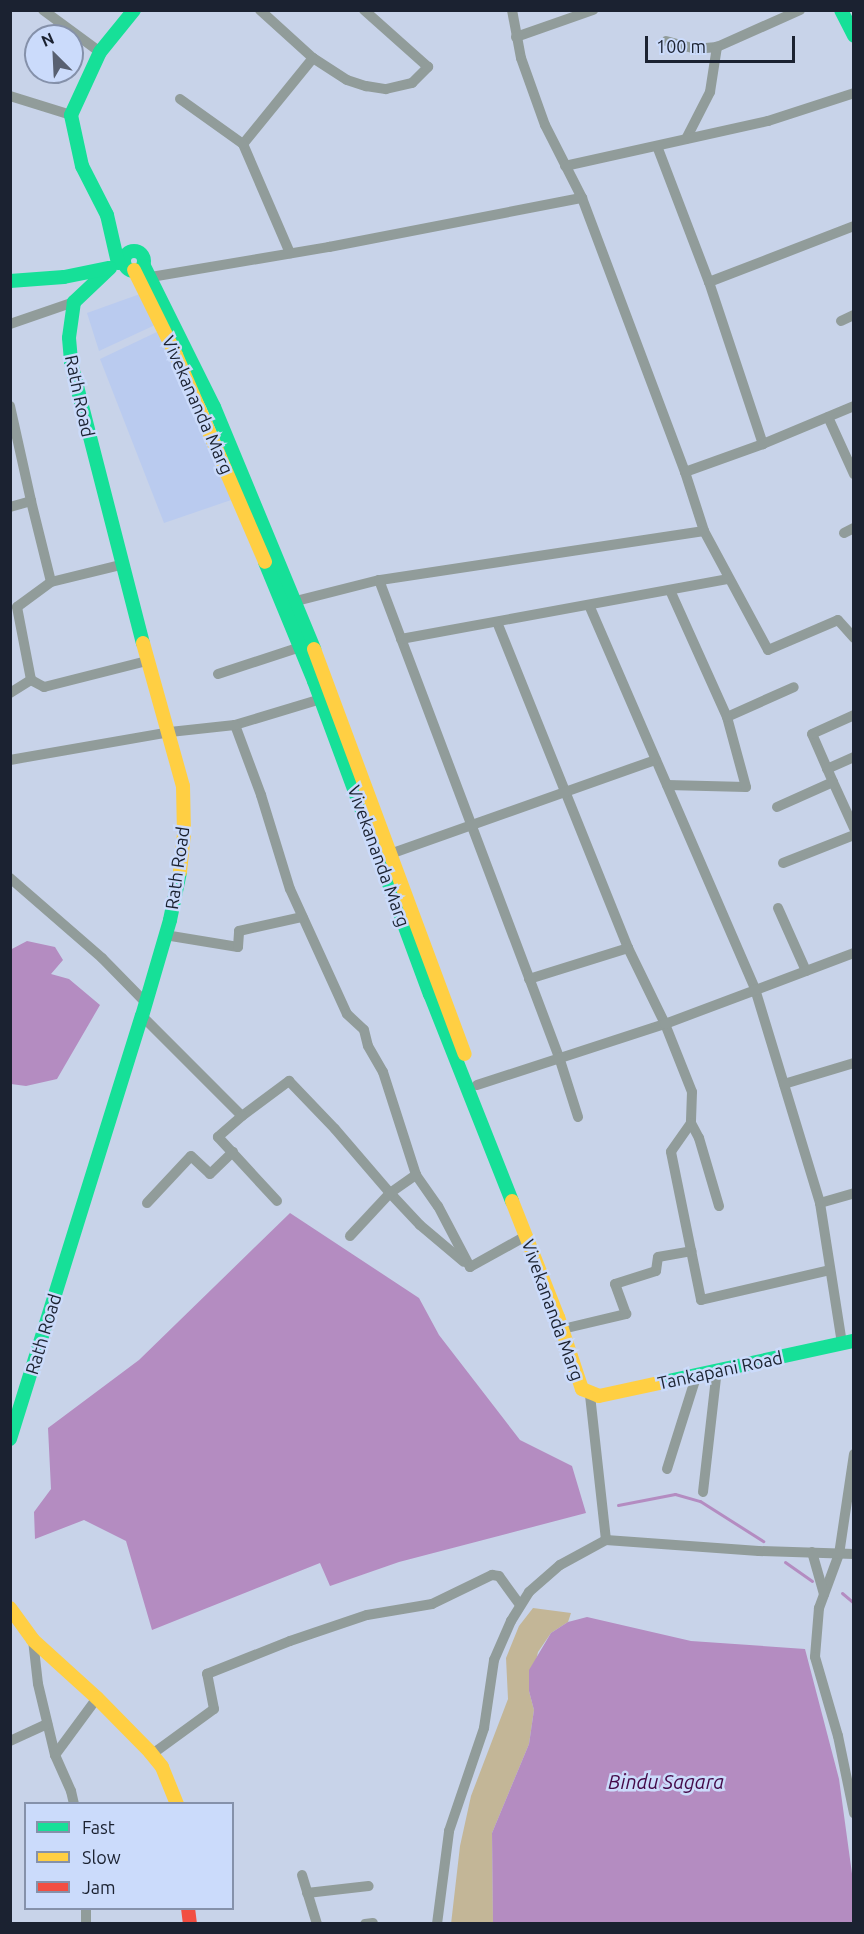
<!DOCTYPE html>
<style>
body{margin:0}
#map{position:relative;width:864px;height:1934px;overflow:hidden;background:#c8d3e9;font-family:Ubuntu,sans-serif}
div>[style]{position:absolute}
[style*='--x']{left:calc(var(--x)*1px);top:calc(var(--y)*1px);width:calc(var(--w)*1px);rotate:calc(var(--a)*1deg)}
.built>*{inset:0;background:#bacbef}
.green>*{inset:0;background:#c3b697}
.water>*{inset:0;background:#b48cc1}
.stream>*{height:3px;margin:-1.5px;padding:0 1.5px;transform-origin:1.5px;border-radius:1.5px;background:#b48cc1}
.street>*{height:10px;margin:-5px;padding:0 5px;transform-origin:5px;border-radius:5px;background:#919c9a}
.fast>*{height:14px;margin:-7px;padding:0 7px;transform-origin:7px;border-radius:7px;background:#16e098}
.fast>.ring{margin:-7px;padding:0;box-sizing:content-box;background:none;border:14px solid #16e098;border-radius:50%}
.slow>*{height:14px;margin:-7px;padding:0 7px;transform-origin:7px;border-radius:7px;background:#ffcf43}
.jam>*{height:14px;margin:-7px;padding:0 7px;transform-origin:7px;border-radius:7px;background:#f24e42}
span{translate:-50% -50%;white-space:nowrap;text-align:center;line-height:1.15;-webkit-text-stroke:5px #cbdbfb;paint-order:stroke}
.street-label{font-size:18px;color:#1b2231}
.water-label{font-size:20px;color:#440948;font-style:italic}
.frame{position:absolute;inset:0;border:12px solid #1b2231;pointer-events:none}
.legend{position:absolute;left:24px;top:1802px;width:210px;height:108px;box-sizing:border-box;background:#cbdbfb;border:2px solid #8591aa;margin:0;padding:8px 10px;list-style:none;font-size:18px;color:#1b2231}
.legend li{display:flex;align-items:center;gap:12px;height:30px}
.legend b{width:30px;border:2px solid #8591aa}
.north{position:absolute;left:24px;top:24px;width:60px;height:60px;box-sizing:border-box;background:#cbdbfb;border:2px solid #8591aa;border-radius:50%;rotate:336deg;font-size:16px;font-weight:700;line-height:24px;text-align:center;color:#1b2231}
.north::after{content:'';display:block;margin:auto;width:21px;height:27px;background:#586071;clip-path:polygon(50% 0,100% 100%,50% 72%,0 100%)}
.scale{position:absolute;left:645px;top:36px;width:150px;height:27px;box-sizing:border-box;border:3px solid #1b2231;border-top:0;padding-left:8px;font-size:18px;line-height:21px;white-space:nowrap;color:#1b2231;-webkit-text-stroke:4px #cbdbfb;paint-order:stroke}
</style>
<div id="map">
<div class="built">
<div style="clip-path:polygon(140px 294px,155px 325px,99px 351px,87px 313px)"></div>
<div style="clip-path:polygon(159px 331px,234px 499px,164px 523px,100px 359px)"></div>
</div>
<div class="green">
<div style="clip-path:polygon(533px 1608px,571px 1613px,568px 1622px,551px 1633px,538px 1652px,529px 1691px,534px 1710px,529px 1744px,492px 1833px,493px 1923px,451px 1924px,460px 1846px,471px 1796px,508px 1699px,506px 1658px,519px 1626px)"></div>
</div>
<div class="water">
<div style="clip-path:polygon(27px 941px,55px 947px,63px 960px,51px 974px,69px 979px,100px 1005px,57px 1079px,26px 1086px,11px 1084px,10px 950px)"></div>
<div style="clip-path:polygon(290px 1213px,419px 1298px,439px 1335px,520px 1440px,572px 1466px,586px 1513px,399px 1562px,330px 1586px,320px 1563px,152px 1630px,126px 1541px,84px 1520px,35px 1539px,34px 1512px,51px 1489px,48px 1428px,139px 1360px)"></div>
<div style="clip-path:polygon(587px 1617px,691px 1641px,805px 1649px,839px 1779px,853px 1881px,853px 1923px,493px 1923px,492px 1833px,529px 1744px,534px 1710px,529px 1691px,529px 1670px,551px 1633px,568px 1622px)"></div>
</div>
<div class="stream">
<div style="--x:618;--y:1505;--w:58;--a:-10.9"></div>
<div style="--x:675;--y:1494;--w:26;--a:16"></div>
<div style="--x:700;--y:1501;--w:75;--a:32.4"></div>
<div style="--x:785;--y:1562;--w:33;--a:35"></div>
<div style="--x:842;--y:1593;--w:16;--a:40"></div>
</div>
<div class="street">
<div style="--x:43;--y:10;--w:71;--a:36.4"></div>
<div style="--x:260;--y:10;--w:72;--a:42.2"></div>
<div style="--x:313;--y:58;--w:111;--a:129.1"></div>
<div style="--x:243;--y:144;--w:119;--a:66.7"></div>
<div style="--x:512;--y:10;--w:49;--a:79.4"></div>
<div style="--x:521;--y:58;--w:71;--a:70.3"></div>
<div style="--x:545;--y:125;--w:82;--a:63.1"></div>
<div style="--x:516;--y:37;--w:82;--a:-19.3"></div>
<div style="--x:666;--y:41;--w:30;--a:15"></div>
<div style="--x:695;--y:49;--w:22;--a:-5"></div>
<div style="--x:717;--y:47;--w:91;--a:-24"></div>
<div style="--x:313;--y:58;--w:40;--a:32.9"></div>
<div style="--x:347;--y:80;--w:20;--a:18"></div>
<div style="--x:366;--y:86;--w:20;--a:9"></div>
<div style="--x:386;--y:89;--w:27;--a:-13"></div>
<div style="--x:412;--y:83;--w:23;--a:-45"></div>
<div style="--x:428;--y:67;--w:86;--a:-138.3"></div>
<div style="--x:10;--y:96;--w:64;--a:17.3"></div>
<div style="--x:180;--y:99;--w:77;--a:35.5"></div>
<div style="--x:686;--y:139;--w:53;--a:-62.9"></div>
<div style="--x:710;--y:92;--w:46;--a:-81.2"></div>
<div style="--x:657;--y:146;--w:146;--a:69.1"></div>
<div style="--x:709;--y:282;--w:171;--a:71.6"></div>
<div style="--x:565;--y:166;--w:208;--a:-12.5"></div>
<div style="--x:768;--y:121;--w:90;--a:-18"></div>
<div style="--x:151;--y:277;--w:181;--a:-9.6"></div>
<div style="--x:329;--y:247;--w:258;--a:-11"></div>
<div style="--x:582;--y:198;--w:293;--a:69.4"></div>
<div style="--x:685;--y:472;--w:62;--a:72.1"></div>
<div style="--x:704;--y:531;--w:329;--a:171.4"></div>
<div style="--x:379;--y:580;--w:86;--a:165.8"></div>
<div style="--x:709;--y:282;--w:155;--a:-21.1"></div>
<div style="--x:841;--y:321;--w:14;--a:-25"></div>
<div style="--x:10;--y:324;--w:68;--a:-19"></div>
<div style="--x:10;--y:406;--w:97;--a:77.5"></div>
<div style="--x:828;--y:417;--w:63;--a:65.5"></div>
<div style="--x:685;--y:472;--w:83;--a:-19.7"></div>
<div style="--x:763;--y:444;--w:99;--a:-22.7"></div>
<div style="--x:10;--y:507;--w:22;--a:-16"></div>
<div style="--x:31;--y:501;--w:83;--a:76.1"></div>
<div style="--x:51;--y:582;--w:72;--a:-13.7"></div>
<div style="--x:704;--y:531;--w:135;--a:61.7"></div>
<div style="--x:768;--y:650;--w:76;--a:-23.2"></div>
<div style="--x:838;--y:620;--w:24;--a:48"></div>
<div style="--x:844;--y:533;--w:11;--a:-27"></div>
<div style="--x:379;--y:580;--w:510;--a:69.33"></div>
<div style="--x:559;--y:1057;--w:63;--a:72.4"></div>
<div style="--x:51;--y:582;--w:42;--a:143.7"></div>
<div style="--x:17;--y:607;--w:74;--a:79.1"></div>
<div style="--x:31;--y:680;--w:15;--a:28"></div>
<div style="--x:44;--y:687;--w:106;--a:-14.2"></div>
<div style="--x:589;--y:605;--w:418;--a:66.6"></div>
<div style="--x:755;--y:989;--w:224;--a:73.1"></div>
<div style="--x:820;--y:1203;--w:142;--a:81.1"></div>
<div style="--x:497;--y:622;--w:351;--a:68.1"></div>
<div style="--x:628;--y:948;--w:85;--a:64"></div>
<div style="--x:665;--y:1024;--w:73;--a:68.3"></div>
<div style="--x:692;--y:1092;--w:31;--a:92"></div>
<div style="--x:691;--y:1123;--w:35;--a:125"></div>
<div style="--x:671;--y:1152;--w:151;--a:78.5"></div>
<div style="--x:701;--y:1300;--w:132;--a:-13.1"></div>
<div style="--x:401;--y:639;--w:333;--a:-10.4"></div>
<div style="--x:218;--y:674;--w:86;--a:-18.2"></div>
<div style="--x:10;--y:693;--w:25;--a:-32"></div>
<div style="--x:321;--y:699;--w:90;--a:163.2"></div>
<div style="--x:235;--y:725;--w:75;--a:69.6"></div>
<div style="--x:261;--y:795;--w:98;--a:72.9"></div>
<div style="--x:290;--y:889;--w:137;--a:65.5"></div>
<div style="--x:347;--y:1014;--w:23;--a:43"></div>
<div style="--x:364;--y:1030;--w:16;--a:76"></div>
<div style="--x:368;--y:1046;--w:30;--a:60"></div>
<div style="--x:383;--y:1072;--w:108;--a:72.2"></div>
<div style="--x:416;--y:1175;--w:38;--a:55"></div>
<div style="--x:438;--y:1206;--w:69;--a:62.3"></div>
<div style="--x:470;--y:1267;--w:64;--a:-29"></div>
<div style="--x:727;--y:717;--w:73;--a:-24.1"></div>
<div style="--x:10;--y:760;--w:162;--a:-9.9"></div>
<div style="--x:170;--y:732;--w:65;--a:-6.1"></div>
<div style="--x:827;--y:769;--w:30;--a:-24"></div>
<div style="--x:833;--y:782;--w:52;--a:-113.6"></div>
<div style="--x:812;--y:734;--w:46;--a:-24.3"></div>
<div style="--x:667;--y:785;--w:79;--a:1.5"></div>
<div style="--x:746;--y:787;--w:73;--a:-105.2"></div>
<div style="--x:727;--y:717;--w:139;--a:-114.2"></div>
<div style="--x:777;--y:807;--w:61;--a:-24.1"></div>
<div style="--x:833;--y:782;--w:51;--a:65.5"></div>
<div style="--x:390;--y:854;--w:282;--a:-19.5"></div>
<div style="--x:783;--y:863;--w:76;--a:-21.5"></div>
<div style="--x:10;--y:878;--w:122;--a:41"></div>
<div style="--x:102;--y:958;--w:63;--a:45.6"></div>
<div style="--x:778;--y:908;--w:69;--a:66"></div>
<div style="--x:165;--y:935;--w:74;--a:9.3"></div>
<div style="--x:238;--y:947;--w:16;--a:-86"></div>
<div style="--x:239;--y:931;--w:65;--a:-12.5"></div>
<div style="--x:529;--y:979;--w:104;--a:-17.4"></div>
<div style="--x:142;--y:1016;--w:141;--a:45"></div>
<div style="--x:242;--y:1116;--w:59;--a:-36.7"></div>
<div style="--x:289;--y:1081;--w:66;--a:46.2"></div>
<div style="--x:335;--y:1129;--w:84;--a:49.3"></div>
<div style="--x:390;--y:1193;--w:44;--a:46.8"></div>
<div style="--x:420;--y:1225;--w:57;--a:40.1"></div>
<div style="--x:784;--y:1084;--w:73;--a:-16.7"></div>
<div style="--x:477;--y:1085;--w:198;--a:-18"></div>
<div style="--x:665;--y:1024;--w:202;--a:-20.6"></div>
<div style="--x:242;--y:1116;--w:32;--a:139"></div>
<div style="--x:218;--y:1137;--w:87;--a:47.3"></div>
<div style="--x:691;--y:1123;--w:17;--a:62"></div>
<div style="--x:699;--y:1138;--w:71;--a:73.6"></div>
<div style="--x:147;--y:1203;--w:64;--a:-46.9"></div>
<div style="--x:191;--y:1156;--w:26;--a:43"></div>
<div style="--x:210;--y:1174;--w:32;--a:-44"></div>
<div style="--x:820;--y:1203;--w:35;--a:-16"></div>
<div style="--x:350;--y:1236;--w:59;--a:-47.1"></div>
<div style="--x:390;--y:1193;--w:32;--a:-35"></div>
<div style="--x:571;--y:1327;--w:57;--a:-13.3"></div>
<div style="--x:626;--y:1314;--w:32;--a:-110"></div>
<div style="--x:615;--y:1284;--w:43;--a:-17.6"></div>
<div style="--x:656;--y:1271;--w:14;--a:-82"></div>
<div style="--x:658;--y:1257;--w:34;--a:-10"></div>
<div style="--x:854;--y:1454;--w:101;--a:98.5"></div>
<div style="--x:839;--y:1554;--w:58;--a:110.3"></div>
<div style="--x:819;--y:1608;--w:49;--a:94.7"></div>
<div style="--x:815;--y:1657;--w:82;--a:73.8"></div>
<div style="--x:838;--y:1736;--w:79;--a:78.3"></div>
<div style="--x:667;--y:1469;--w:100;--a:-72.5"></div>
<div style="--x:703;--y:1492;--w:123;--a:-83.5"></div>
<div style="--x:606;--y:1540;--w:153;--a:4.1"></div>
<div style="--x:759;--y:1551;--w:95;--a:1.8"></div>
<div style="--x:812;--y:1552;--w:44;--a:74.1"></div>
<div style="--x:33;--y:1640;--w:44;--a:83.5"></div>
<div style="--x:38;--y:1684;--w:73;--a:76.5"></div>
<div style="--x:10;--y:1741;--w:41;--a:-24.7"></div>
<div style="--x:150;--y:1752;--w:5;--a:0"></div>
<div style="--x:155;--y:1752;--w:73;--a:-36.1"></div>
<div style="--x:214;--y:1709;--w:36;--a:-101"></div>
<div style="--x:207;--y:1674;--w:89;--a:-21.7"></div>
<div style="--x:290;--y:1641;--w:81;--a:-18.7"></div>
<div style="--x:367;--y:1615;--w:66;--a:-9.6"></div>
<div style="--x:432;--y:1604;--w:67;--a:-25.8"></div>
<div style="--x:492;--y:1575;--w:7;--a:8"></div>
<div style="--x:499;--y:1576;--w:36;--a:54"></div>
<div style="--x:74;--y:1804;--w:13;--a:-103"></div>
<div style="--x:71;--y:1791;--w:39;--a:-114"></div>
<div style="--x:55;--y:1755;--w:71;--a:-53.6"></div>
<div style="--x:302;--y:1875;--w:51;--a:73"></div>
<div style="--x:307;--y:1893;--w:62;--a:-6.4"></div>
<div style="--x:86;--y:1924;--w:16;--a:-90"></div>
<div style="--x:365;--y:1924;--w:8;--a:-7"></div>
<div style="--x:437;--y:1924;--w:94;--a:-82.6"></div>
<div style="--x:449;--y:1831;--w:109;--a:-71.2"></div>
<div style="--x:484;--y:1728;--w:69;--a:-81.6"></div>
<div style="--x:494;--y:1660;--w:43;--a:-66.4"></div>
<div style="--x:511;--y:1621;--w:34;--a:-58"></div>
<div style="--x:529;--y:1592;--w:41;--a:-41.1"></div>
<div style="--x:560;--y:1565;--w:52;--a:-28.5"></div>
<div style="--x:606;--y:1540;--w:147;--a:-96.3"></div>
</div>
<div class="fast">
<div style="--x:841;--y:10;--w:29;--a:63"></div>
<div class="ring" style="left:124px;top:251px;width:6px;height:6px"></div>
<div style="--x:118;--y:263;--w:49;--a:-102.9"></div>
<div style="--x:107;--y:215;--w:55;--a:-117"></div>
<div style="--x:82;--y:166;--w:52;--a:-102.2"></div>
<div style="--x:71;--y:115;--w:69;--a:-65.3"></div>
<div style="--x:100;--y:52;--w:54;--a:-51"></div>
<div style="--x:144;--y:266;--w:157;--a:63.6"></div>
<div style="--x:214;--y:407;--w:262;--a:67.5"></div>
<div style="--x:110;--y:268;--w:50;--a:136.6"></div>
<div style="--x:74;--y:302;--w:36;--a:98"></div>
<div style="--x:69;--y:338;--w:25;--a:85"></div>
<div style="--x:71;--y:363;--w:289;--a:75.6"></div>
<div style="--x:10;--y:281;--w:54;--a:-4.2"></div>
<div style="--x:64;--y:277;--w:46;--a:-11.3"></div>
<div style="--x:265;--y:562;--w:129;--a:67.6"></div>
<div style="--x:314;--y:681;--w:334;--a:69.7"></div>
<div style="--x:430;--y:994;--w:223;--a:68.4"></div>
<div style="--x:659;--y:1383;--w:199;--a:-12.2"></div>
<div style="--x:10;--y:1439;--w:443;--a:-72.7"></div>
<div style="--x:142;--y:1016;--w:100;--a:-73.7"></div>
<div style="--x:170;--y:920;--w:49;--a:-78.2"></div>
</div>
<div class="slow">
<div style="--x:134;--y:270;--w:95;--a:63.7"></div>
<div style="--x:176;--y:355;--w:225;--a:66.7"></div>
<div style="--x:143;--y:643;--w:148;--a:74.4"></div>
<div style="--x:183;--y:786;--w:48;--a:88.8"></div>
<div style="--x:184;--y:834;--w:38;--a:96"></div>
<div style="--x:314;--y:649;--w:432;--a:69.6"></div>
<div style="--x:512;--y:1201;--w:125;--a:68.4"></div>
<div style="--x:558;--y:1317;--w:76;--a:71.6"></div>
<div style="--x:582;--y:1389;--w:18;--a:22"></div>
<div style="--x:599;--y:1396;--w:61;--a:-12.2"></div>
<div style="--x:10;--y:1608;--w:39;--a:54"></div>
<div style="--x:33;--y:1640;--w:86;--a:42.2"></div>
<div style="--x:97;--y:1698;--w:76;--a:45.5"></div>
<div style="--x:150;--y:1752;--w:19;--a:51"></div>
<div style="--x:162;--y:1767;--w:40;--a:68"></div>
</div>
<div class="jam">
<div style="--x:188;--y:1908;--w:16;--a:83"></div>
</div>
<div class="street-label">
<span style="left:80px;top:396px;rotate:78deg">Rath Road</span>
<span style="left:198px;top:405px;rotate:66deg">Vivekananda Marg</span>
<span style="left:379px;top:856px;rotate:70deg">Vivekananda Marg</span>
<span style="left:177px;top:868px;rotate:-82deg">Rath Road</span>
<span style="left:553px;top:1310px;rotate:70deg">Vivekananda Marg</span>
<span style="left:43px;top:1334px;rotate:-73deg">Rath Road</span>
<span style="left:720px;top:1370px;rotate:-12deg">Tankapani Road</span>
</div>
<div class="water-label">
<span style="left:666px;top:1781px">Bindu Sagara</span>
</div>
<div class="frame"></div>
<ul class="legend">
<li><b style="height:8px;background:#16e098"></b>Fast</li>
<li><b style="height:8px;background:#ffcf43"></b>Slow</li>
<li><b style="height:8px;background:#f24e42"></b>Jam</li>
</ul>
<div class="north">N</div>
<div class="scale">100 m</div>
</div>
